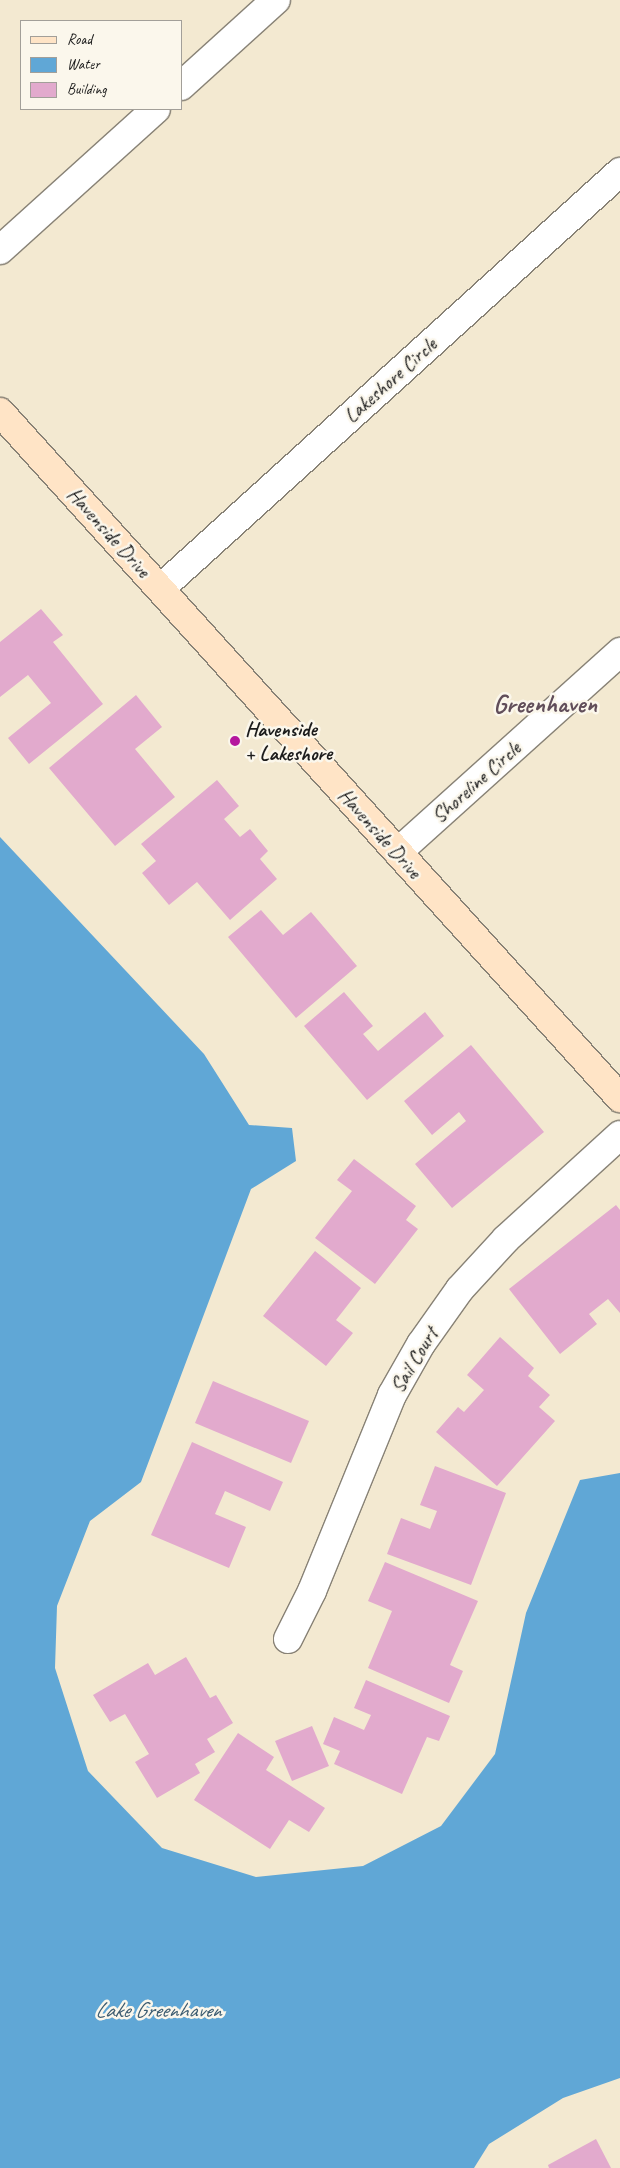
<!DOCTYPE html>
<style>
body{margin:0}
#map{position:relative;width:620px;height:2168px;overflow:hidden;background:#f3e9d1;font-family:Caveat,sans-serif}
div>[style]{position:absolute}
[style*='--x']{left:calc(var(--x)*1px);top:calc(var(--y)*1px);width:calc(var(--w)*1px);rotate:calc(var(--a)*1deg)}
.water>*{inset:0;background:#60a7d6}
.building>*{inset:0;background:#e2aacd}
.roads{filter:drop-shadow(1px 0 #888276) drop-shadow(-1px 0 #888276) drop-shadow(0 1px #888276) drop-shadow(0 -1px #888276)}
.street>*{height:28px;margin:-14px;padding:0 14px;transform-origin:14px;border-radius:14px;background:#fff}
.secondary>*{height:28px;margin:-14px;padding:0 14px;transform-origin:14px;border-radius:14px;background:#ffe4c6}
.dots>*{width:14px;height:14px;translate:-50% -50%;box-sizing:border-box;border:2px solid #fbf7ec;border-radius:50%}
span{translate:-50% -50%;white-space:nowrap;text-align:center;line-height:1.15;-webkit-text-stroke:5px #fbf7ec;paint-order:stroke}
.street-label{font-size:21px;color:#1c1c1c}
.poi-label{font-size:21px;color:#1c1c1c;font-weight:700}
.left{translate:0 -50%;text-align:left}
.water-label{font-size:22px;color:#3b5b70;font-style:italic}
.district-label{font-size:26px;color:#614e5a;font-weight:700}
.legend{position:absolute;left:20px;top:20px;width:162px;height:90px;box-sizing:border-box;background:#fbf7ec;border:1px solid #a29f99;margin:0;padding:6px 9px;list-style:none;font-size:15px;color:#1c1c1c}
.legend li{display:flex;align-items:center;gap:10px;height:25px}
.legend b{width:25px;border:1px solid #a29f99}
</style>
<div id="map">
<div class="water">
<div style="clip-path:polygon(0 837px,204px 1054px,249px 1125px,292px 1128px,296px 1161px,251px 1189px,141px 1482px,90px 1521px,57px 1606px,55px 1668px,88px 1771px,162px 1848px,256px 1877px,363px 1866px,441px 1826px,495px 1754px,526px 1613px,580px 1480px,620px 1473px,620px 2078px,563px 2098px,489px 2144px,474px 2168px,0 2168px)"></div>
</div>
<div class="building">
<div style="clip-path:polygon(41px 609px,63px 635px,53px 642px,103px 704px,29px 764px,8px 738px,51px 703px,28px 675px,0 697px,0 642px)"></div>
<div style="clip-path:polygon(136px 695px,162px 727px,135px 749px,175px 797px,115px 846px,49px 768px)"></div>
<div style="clip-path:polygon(217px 780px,239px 806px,224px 819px,240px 837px,250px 829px,268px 851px,260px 859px,277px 879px,230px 920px,197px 882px,169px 905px,142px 873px,156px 861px,141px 844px)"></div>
<div style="clip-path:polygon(261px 910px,283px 935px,311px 912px,357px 966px,296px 1018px,228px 937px)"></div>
<div style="clip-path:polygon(344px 992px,373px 1026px,363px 1034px,378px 1051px,425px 1012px,444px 1036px,367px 1100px,304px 1026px)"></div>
<div style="clip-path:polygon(471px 1045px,544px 1132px,452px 1208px,415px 1164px,466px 1121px,459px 1112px,432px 1135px,404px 1101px)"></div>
<div style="clip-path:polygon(354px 1159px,416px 1206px,406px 1220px,418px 1229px,375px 1284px,315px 1238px,352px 1191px,337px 1180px)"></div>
<div style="clip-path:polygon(616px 1205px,620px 1210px,620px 1313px,608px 1299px,589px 1314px,597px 1324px,560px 1354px,509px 1289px)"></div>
<div style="clip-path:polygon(315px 1251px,361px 1288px,336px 1320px,353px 1333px,326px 1366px,263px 1316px)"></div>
<div style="clip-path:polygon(500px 1337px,534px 1368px,528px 1376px,550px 1395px,539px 1407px,555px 1421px,497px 1486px,436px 1432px,458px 1407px,464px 1412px,484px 1390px,467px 1375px)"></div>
<div style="clip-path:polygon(213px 1381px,309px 1421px,291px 1463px,195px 1423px)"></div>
<div style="clip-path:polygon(192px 1442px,283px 1482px,270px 1511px,225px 1491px,215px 1514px,246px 1527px,229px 1568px,151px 1535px)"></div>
<div style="clip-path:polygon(435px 1466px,506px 1493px,471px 1585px,387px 1554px,401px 1518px,430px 1529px,437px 1511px,420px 1505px)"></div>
<div style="clip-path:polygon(385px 1562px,478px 1601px,450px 1665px,463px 1671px,449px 1703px,368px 1668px,392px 1611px,368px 1601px)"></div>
<div style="clip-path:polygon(186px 1657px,210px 1698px,216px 1695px,233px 1723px,207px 1739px,215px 1752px,195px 1764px,200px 1773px,157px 1798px,135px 1762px,149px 1754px,125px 1714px,110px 1722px,93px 1695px,148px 1663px,155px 1675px)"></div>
<div style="clip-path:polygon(366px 1680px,450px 1716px,439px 1741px,427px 1737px,402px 1794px,334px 1764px,340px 1751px,323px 1744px,334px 1717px,364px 1730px,371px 1715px,354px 1708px)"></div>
<div style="clip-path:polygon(312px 1726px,329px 1766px,292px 1781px,275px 1741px)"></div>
<div style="clip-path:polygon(238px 1733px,274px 1757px,266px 1770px,325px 1808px,309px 1832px,289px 1820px,270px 1849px,194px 1800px)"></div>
<div style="clip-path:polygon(596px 2139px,611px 2168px,549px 2168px,548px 2165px)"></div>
</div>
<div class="roads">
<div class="street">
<div style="--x:181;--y:86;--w:128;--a:-42.2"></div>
<div style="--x:0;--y:250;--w:210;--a:-42.1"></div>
<div style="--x:160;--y:589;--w:621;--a:-42.19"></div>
<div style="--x:398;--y:852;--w:299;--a:-42"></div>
<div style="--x:288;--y:1639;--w:54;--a:-63.4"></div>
<div style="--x:312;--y:1591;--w:212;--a:-67.8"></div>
<div style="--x:392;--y:1395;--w:59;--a:-60.4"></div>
<div style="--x:421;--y:1344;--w:67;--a:-54.7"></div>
<div style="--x:460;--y:1289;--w:68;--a:-47.4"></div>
<div style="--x:506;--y:1239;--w:154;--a:-42.4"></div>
</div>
<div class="secondary">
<div style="--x:0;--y:412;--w:925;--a:47.89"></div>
</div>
</div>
<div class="dots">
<div style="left:235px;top:741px;background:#b5179e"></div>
</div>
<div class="street-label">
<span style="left:390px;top:380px;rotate:-42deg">Lakeshore Circle</span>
<span style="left:109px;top:532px;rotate:48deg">Havenside Drive</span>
<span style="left:476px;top:782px;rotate:-42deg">Shoreline Circle</span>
<span style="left:380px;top:833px;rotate:48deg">Havenside Drive</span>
<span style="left:414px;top:1360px;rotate:-59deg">Sail Court</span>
</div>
<div class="poi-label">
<span class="left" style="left:245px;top:741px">Havenside<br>+ Lakeshore</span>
</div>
<div class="water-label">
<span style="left:158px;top:2011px">Lake Greenhaven</span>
</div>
<div class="district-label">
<span style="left:545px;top:704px">Greenhaven</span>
</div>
<ul class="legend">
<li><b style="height:6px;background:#ffe4c6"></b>Road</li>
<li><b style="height:14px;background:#60a7d6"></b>Water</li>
<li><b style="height:14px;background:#e2aacd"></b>Building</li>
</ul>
</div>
